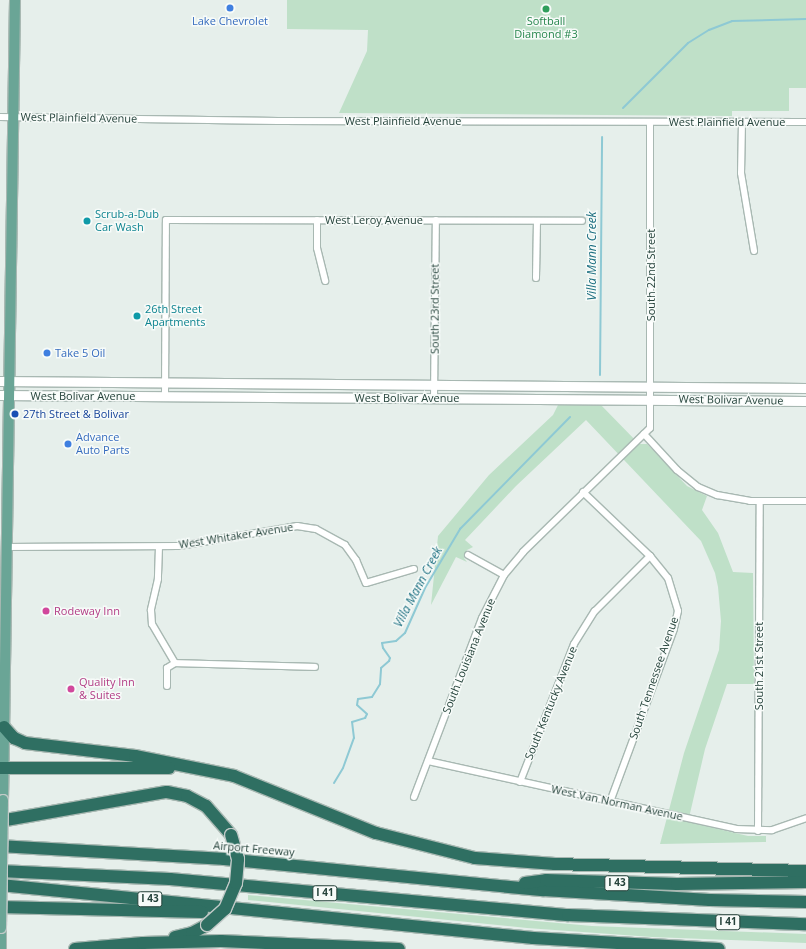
<!DOCTYPE html>
<style>
body{margin:0}
#map{position:relative;width:806px;height:949px;overflow:hidden;background:#e6efeb;font-family:"Open Sans",sans-serif}
div>[style]{position:absolute}
[style*='--x']{left:calc(var(--x)*1px);top:calc(var(--y)*1px);width:calc(var(--w)*1px);rotate:calc(var(--a)*1deg)}
.green>*{inset:0;background:#bfe0c8}
.stream>*{height:2px;margin:-1px;padding:0 1px;transform-origin:1px;border-radius:1px;background:#8ec9d4}
.roads{filter:drop-shadow(1px 0 #a8b8b2) drop-shadow(-1px 0 #a8b8b2) drop-shadow(0 1px #a8b8b2) drop-shadow(0 -1px #a8b8b2)}
.street>*{height:6px;margin:-3px;padding:0 3px;transform-origin:3px;border-radius:3px;background:#fff}
.secondary>*{height:9px;margin:-4.5px;padding:0 4.5px;transform-origin:4.5px;border-radius:4.5px;background:#fff}
.primary>*{height:10px;margin:-5px;padding:0 5px;transform-origin:5px;border-radius:5px;background:#6aa596}
.highway>*{height:12px;margin:-6px;padding:0 6px;transform-origin:6px;border-radius:6px;background:#2f6f62}
.bridges{filter:drop-shadow(1px 0 #c2cac8) drop-shadow(-1px 0 #c2cac8) drop-shadow(0 1px #c2cac8) drop-shadow(0 -1px #c2cac8)}
.primary-bridge>*{height:10px;margin:-5px;padding:0 5px;transform-origin:5px;border-radius:5px;background:#6aa596}
.highway-bridge>*{height:12px;margin:-6px;padding:0 6px;transform-origin:6px;border-radius:6px;background:#2f6f62}
.dots>*{width:11px;height:11px;translate:-50% -50%;box-sizing:border-box;border:2px solid #f7fbf9;border-radius:50%}
span{translate:-50% -50%;white-space:nowrap;text-align:center;line-height:1.15;-webkit-text-stroke:3px #f7fbf9;paint-order:stroke}
.shield-label span{padding:1px 3px;background:#f7fbf9;border:1px solid;border-radius:3px;-webkit-text-stroke-width:0}
.shield-label{font-size:10px;color:#24423a;font-weight:700}
.shop-label{font-size:11px;color:#366cbe}
.left{translate:0 -50%;text-align:left}
.leisure-label{font-size:11px;color:#27864d}
.street-label{font-size:11px;color:#24423a}
.culture-label{font-size:11px;color:#0d838f}
.transit-label{font-size:11px;color:#164399}
.hotel-label{font-size:11px;color:#b23c85}
.water-label{font-size:12px;color:#1c6f80;font-style:italic}
</style>
<div id="map">
<div class="green">
<div style="clip-path:polygon(287px 0,806px 0,806px 88px,789px 88px,789px 111px,732px 111px,732px 116px,339px 113px,367px 51px,368px 30px,287px 29px)"></div>
<div style="clip-path:polygon(559px 403px,600px 404px,639px 444px,647px 444px,687px 486px,707px 496px,702px 510px,718px 533px,733px 572px,753px 573px,754px 684px,727px 684px,705px 749px,688px 822px,748px 836px,766px 836px,766px 842px,660px 844px,684px 753px,719px 650px,721px 621px,718px 587px,715px 573px,701px 541px,586px 420px,516px 486px,465px 540px,473px 547px,467px 550px,464px 558px,467px 562px,456px 557px,431px 605px,438px 536px,489px 475px,553px 415px)"></div>
<div style="clip-path:polygon(248px 895px,592px 926px,806px 934px,806px 943px,652px 937px,527px 928px,248px 900px)"></div>
</div>
<div class="stream">
<div style="--x:623;--y:108;--w:92;--a:-45"></div>
<div style="--x:688;--y:43;--w:25;--a:-32"></div>
<div style="--x:709;--y:30;--w:25;--a:-21"></div>
<div style="--x:732;--y:21;--w:74;--a:-1.5"></div>
<div style="--x:600;--y:375;--w:238;--a:-89.5"></div>
<div style="--x:334;--y:783;--w:17;--a:-59"></div>
<div style="--x:343;--y:768;--w:32;--a:-70"></div>
<div style="--x:354;--y:738;--w:16;--a:-97"></div>
<div style="--x:352;--y:722;--w:14;--a:-17"></div>
<div style="--x:365;--y:718;--w:4;--a:-63"></div>
<div style="--x:367;--y:714;--w:13;--a:-138"></div>
<div style="--x:357;--y:705;--w:6;--a:-81"></div>
<div style="--x:358;--y:699;--w:14;--a:-8"></div>
<div style="--x:372;--y:697;--w:15;--a:-58"></div>
<div style="--x:380;--y:684;--w:16;--a:-86"></div>
<div style="--x:381;--y:668;--w:11;--a:-41"></div>
<div style="--x:389;--y:661;--w:3;--a:-72"></div>
<div style="--x:390;--y:658;--w:12;--a:-125"></div>
<div style="--x:383;--y:648;--w:5;--a:-101"></div>
<div style="--x:382;--y:643;--w:14;--a:-8"></div>
<div style="--x:396;--y:641;--w:12;--a:-42"></div>
<div style="--x:405;--y:633;--w:49;--a:-66"></div>
<div style="--x:425;--y:588;--w:69;--a:-59.3"></div>
<div style="--x:460;--y:529;--w:157;--a:-45.5"></div>
</div>
<div class="roads">
<div class="street">
<div style="--x:0;--y:117;--w:278;--a:0.8"></div>
<div style="--x:278;--y:121;--w:528;--a:0.11"></div>
<div style="--x:742;--y:122;--w:51;--a:91.1"></div>
<div style="--x:741;--y:173;--w:79;--a:80.5"></div>
<div style="--x:317;--y:220;--w:28;--a:90"></div>
<div style="--x:317;--y:248;--w:34;--a:76"></div>
<div style="--x:536;--y:278;--w:57;--a:-89"></div>
<div style="--x:165;--y:396;--w:176;--a:-89.7"></div>
<div style="--x:166;--y:220;--w:416;--a:0.1"></div>
<div style="--x:434;--y:398;--w:178;--a:-89.4"></div>
<div style="--x:644;--y:434;--w:49;--a:47.5"></div>
<div style="--x:677;--y:470;--w:27;--a:39"></div>
<div style="--x:698;--y:487;--w:21;--a:23"></div>
<div style="--x:717;--y:495;--w:34;--a:10"></div>
<div style="--x:750;--y:501;--w:56;--a:0"></div>
<div style="--x:583;--y:492;--w:93;--a:43.7"></div>
<div style="--x:650;--y:556;--w:28;--a:51"></div>
<div style="--x:668;--y:578;--w:34;--a:73"></div>
<div style="--x:678;--y:611;--w:18;--a:103"></div>
<div style="--x:674;--y:629;--w:184;--a:110.3"></div>
<div style="--x:6;--y:547;--w:173;--a:-0.3"></div>
<div style="--x:179;--y:546;--w:120;--a:-9.6"></div>
<div style="--x:297;--y:526;--w:19;--a:9"></div>
<div style="--x:316;--y:529;--w:33;--a:29"></div>
<div style="--x:345;--y:545;--w:19;--a:54"></div>
<div style="--x:356;--y:560;--w:25;--a:67"></div>
<div style="--x:366;--y:583;--w:50;--a:-16.3"></div>
<div style="--x:159;--y:547;--w:32;--a:92"></div>
<div style="--x:158;--y:579;--w:32;--a:103"></div>
<div style="--x:151;--y:610;--w:14;--a:86"></div>
<div style="--x:152;--y:624;--w:45;--a:59.5"></div>
<div style="--x:468;--y:555;--w:41;--a:29.1"></div>
<div style="--x:167;--y:686;--w:18;--a:-90"></div>
<div style="--x:167;--y:668;--w:9;--a:-32"></div>
<div style="--x:175;--y:663;--w:140;--a:1.6"></div>
<div style="--x:428;--y:761;--w:315;--a:12.4"></div>
<div style="--x:736;--y:829;--w:36;--a:2"></div>
<div style="--x:772;--y:830;--w:36;--a:-19"></div>
<div style="--x:520;--y:782;--w:148;--a:-68.6"></div>
<div style="--x:574;--y:644;--w:39;--a:-58"></div>
<div style="--x:595;--y:611;--w:78;--a:-45"></div>
<div style="--x:414;--y:797;--w:191;--a:-69.2"></div>
<div style="--x:482;--y:618;--w:48;--a:-62.9"></div>
<div style="--x:504;--y:575;--w:30;--a:-50"></div>
<div style="--x:523;--y:552;--w:177;--a:-44.3"></div>
<div style="--x:650;--y:428;--w:306;--a:-90"></div>
<div style="--x:758;--y:831;--w:329;--a:-89.7"></div>
</div>
<div class="secondary">
<div style="--x:0;--y:381;--w:806;--a:0.5"></div>
<div style="--x:0;--y:395;--w:806;--a:0.43"></div>
</div>
<div class="primary">
<div style="--x:3;--y:800;--w:800;--a:-89.14"></div>
<div style="--x:1;--y:949;--w:21;--a:-90"></div>
</div>
<div class="highway">
<div style="--x:4;--y:727;--w:15;--a:48"></div>
<div style="--x:14;--y:738;--w:12;--a:24"></div>
<div style="--x:25;--y:743;--w:111;--a:6.7"></div>
<div style="--x:135;--y:756;--w:101;--a:11.4"></div>
<div style="--x:234;--y:776;--w:153;--a:21.9"></div>
<div style="--x:376;--y:833;--w:102;--a:14.2"></div>
<div style="--x:475;--y:858;--w:80;--a:4.3"></div>
<div style="--x:555;--y:864;--w:251;--a:1.6"></div>
<div style="--x:0;--y:768;--w:169;--a:0"></div>
<div style="--x:0;--y:821;--w:169;--a:-9.9"></div>
<div style="--x:167;--y:792;--w:20;--a:11"></div>
<div style="--x:187;--y:796;--w:21;--a:28"></div>
<div style="--x:206;--y:806;--w:38;--a:49"></div>
<div style="--x:0;--y:846;--w:224;--a:3.3"></div>
<div style="--x:224;--y:859;--w:321;--a:5.6"></div>
<div style="--x:543;--y:890;--w:167;--a:3.4"></div>
<div style="--x:710;--y:900;--w:96;--a:1.2"></div>
<div style="--x:0;--y:871;--w:170;--a:2.7"></div>
<div style="--x:170;--y:879;--w:400;--a:5.2"></div>
<div style="--x:568;--y:915;--w:238;--a:2.2"></div>
<div style="--x:525;--y:883;--w:21;--a:-8"></div>
<div style="--x:546;--y:880;--w:131;--a:1.7"></div>
<div style="--x:677;--y:884;--w:129;--a:-0.9"></div>
<div style="--x:0;--y:885;--w:536;--a:5.68"></div>
<div style="--x:533;--y:938;--w:186;--a:3.4"></div>
<div style="--x:0;--y:907;--w:202;--a:1.4"></div>
<div style="--x:175;--y:937;--w:17;--a:-13"></div>
<div style="--x:192;--y:933;--w:17;--a:-28"></div>
<div style="--x:75;--y:949;--w:68;--a:-5"></div>
<div style="--x:143;--y:943;--w:78;--a:-1.5"></div>
<div style="--x:221;--y:941;--w:178;--a:2.6"></div>
</div>
</div>
<div class="bridges">
<div class="primary-bridge">
<div style="--x:1;--y:928;--w:128;--a:-89.1"></div>
</div>
<div class="highway-bridge">
<div style="--x:207;--y:925;--w:24;--a:-42"></div>
<div style="--x:225;--y:909;--w:28;--a:-67"></div>
<div style="--x:236;--y:883;--w:24;--a:-85"></div>
<div style="--x:238;--y:859;--w:25;--a:-106"></div>
</div>
</div>
<div class="dots">
<div style="left:230px;top:8px;background:#3f7fe0"></div>
<div style="left:546px;top:9px;background:#2e9e5b"></div>
<div style="left:87px;top:221px;background:#0f9aa8"></div>
<div style="left:137px;top:316px;background:#0f9aa8"></div>
<div style="left:47px;top:353px;background:#3f7fe0"></div>
<div style="left:15px;top:414px;background:#1a4fb4"></div>
<div style="left:68px;top:444px;background:#3f7fe0"></div>
<div style="left:46px;top:611px;background:#d1479c"></div>
<div style="left:71px;top:689px;background:#d1479c"></div>
</div>
<div class="shield-label">
<span style="left:617px;top:883px">I 43</span>
<span style="left:325px;top:893px">I 41</span>
<span style="left:150px;top:899px">I 43</span>
<span style="left:728px;top:922px">I 41</span>
</div>
<div class="shop-label">
<span style="left:230px;top:21px">Lake Chevrolet</span>
<span class="left" style="left:55px;top:353px">Take 5 Oil</span>
<span class="left" style="left:76px;top:444px">Advance<br>Auto Parts</span>
</div>
<div class="leisure-label">
<span style="left:546px;top:28px">Softball<br>Diamond #3</span>
</div>
<div class="street-label">
<span style="left:79px;top:118px;rotate:1deg">West Plainfield Avenue</span>
<span style="left:403px;top:121px">West Plainfield Avenue</span>
<span style="left:727px;top:122px">West Plainfield Avenue</span>
<span style="left:374px;top:220px">West Leroy Avenue</span>
<span style="left:651px;top:275px;rotate:-90deg">South 22nd Street</span>
<span style="left:435px;top:309px;rotate:-90deg">South 23rd Street</span>
<span style="left:83px;top:396px">West Bolivar Avenue</span>
<span style="left:407px;top:398px">West Bolivar Avenue</span>
<span style="left:731px;top:400px;rotate:1deg">West Bolivar Avenue</span>
<span style="left:236px;top:536px;rotate:-9deg">West Whitaker Avenue</span>
<span style="left:469px;top:656px;rotate:-68deg">South Louisiana Avenue</span>
<span style="left:759px;top:666px;rotate:-90deg">South 21st Street</span>
<span style="left:654px;top:678px;rotate:-71deg">South Tennessee Avenue</span>
<span style="left:551px;top:703px;rotate:-68deg">South Kentucky Avenue</span>
<span style="left:617px;top:803px;rotate:12deg">West Van Norman Avenue</span>
<span style="left:254px;top:849px;rotate:5deg">Airport Freeway</span>
</div>
<div class="culture-label">
<span class="left" style="left:95px;top:221px">Scrub-a-Dub<br>Car Wash</span>
<span class="left" style="left:145px;top:316px">26th Street<br>Apartments</span>
</div>
<div class="transit-label">
<span class="left" style="left:23px;top:414px">27th Street &amp; Bolivar</span>
</div>
<div class="hotel-label">
<span class="left" style="left:54px;top:611px">Rodeway Inn</span>
<span class="left" style="left:79px;top:689px">Quality Inn<br>&amp; Suites</span>
</div>
<div class="water-label">
<span style="left:592px;top:256px;rotate:-90deg">Villa Mann Creek</span>
<span style="left:418px;top:587px;rotate:-62deg">Villa Mann Creek</span>
</div>
</div>
